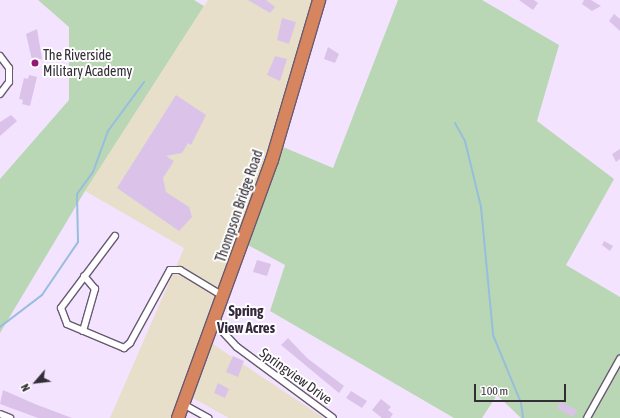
<!DOCTYPE html>
<style>
body{margin:0}
#map{position:relative;width:620px;height:418px;overflow:hidden;background:#f3e3fe;font-family:"Asap Condensed",sans-serif}
div>[style]{position:absolute}
[style*='--x']{left:calc(var(--x)*1px);top:calc(var(--y)*1px);width:calc(var(--w)*1px);rotate:calc(var(--a)*1deg)}
.commercial>*{inset:0;background:#e8dfca}
.green>*{inset:0;background:#bad7b5}
.stream>*{height:2px;margin:-1px;padding:0 1px;transform-origin:1px;border-radius:1px;background:#97bedd}
.building>*{inset:0;background:#dbc2e9}
.roads{filter:drop-shadow(1px 0 #685a71) drop-shadow(-1px 0 #685a71) drop-shadow(0 1px #685a71) drop-shadow(0 -1px #685a71)}
.street>*{height:6px;margin:-3px;padding:0 3px;transform-origin:3px;border-radius:3px;background:#fff}
.highway>*{height:12px;margin:-6px;padding:0 6px;transform-origin:6px;border-radius:6px;background:#d7855e}
.dots>*{width:11px;height:11px;translate:-50% -50%;box-sizing:border-box;border:2px solid #fff;border-radius:50%}
span{translate:-50% -50%;white-space:nowrap;text-align:center;line-height:1.15;-webkit-text-stroke:4px #fff;paint-order:stroke}
.poi-label{font-size:14px;color:#332d37}
.left{translate:0 -50%;text-align:left}
.street-label{font-size:14px;color:#332d37}
.neighbourhood-label{font-size:15px;color:#34283c;font-weight:700}
.north{position:absolute;left:16px;top:362px;width:40px;height:40px;-webkit-text-stroke:3px #fff;paint-order:stroke;rotate:242deg;font-size:11px;font-weight:700;line-height:16px;text-align:center;color:#332d37}
.north::after{content:'';display:block;margin:auto;width:14px;height:18px;background:#332d37;clip-path:polygon(50% 0,100% 100%,50% 72%,0 100%)}
.scale{position:absolute;left:474px;top:384px;width:92px;height:18px;box-sizing:border-box;border:2px solid #332d37;border-top:0;padding-left:5px;font-size:12px;line-height:14px;white-space:nowrap;color:#332d37;-webkit-text-stroke:3px #fff;paint-order:stroke}
</style>
<div id="map">
<div class="commercial">
<div style="clip-path:polygon(208px 0,323px 0,283px 147px,208px 341px,324px 418px,229px 418px,189px 396px,179px 418px,110px 418px,184px 248px,85px 191px)"></div>
</div>
<div class="green">
<div style="clip-path:polygon(38px 0,194px 0,204px 6px,85px 191px,0 333px,0 179px,69px 100px,69px 27px)"></div>
<div style="clip-path:polygon(398px 0,482px 0,559px 45px,537px 121px,614px 179px,566px 265px,620px 297px,620px 418px,521px 418px,497px 395px,482px 418px,454px 418px,270px 311px,285px 265px,246px 244px,283px 147px,333px 168px)"></div>
</div>
<div class="stream">
<div style="--x:455;--y:123;--w:21;--a:61"></div>
<div style="--x:465;--y:141;--w:68;--a:76.4"></div>
<div style="--x:481;--y:207;--w:129;--a:84.6"></div>
<div style="--x:493;--y:335;--w:74;--a:67.6"></div>
<div style="--x:521;--y:403;--w:15;--a:82"></div>
<div style="--x:0;--y:327;--w:53;--a:-37.3"></div>
<div style="--x:42;--y:295;--w:64;--a:-55.8"></div>
<div style="--x:78;--y:242;--w:48;--a:-91.2"></div>
<div style="--x:77;--y:194;--w:27;--a:-54"></div>
<div style="--x:93;--y:172;--w:44;--a:-69.9"></div>
<div style="--x:108;--y:131;--w:61;--a:-53.7"></div>
</div>
<div class="building">
<div style="clip-path:polygon(248px 0,266px 0,275px 7px,270px 13px)"></div>
<div style="clip-path:polygon(519px 0,534px 0,538px 3px,533px 10px)"></div>
<div style="clip-path:polygon(584px 0,591px 0,601px 6px,592px 11px,582px 4px)"></div>
<div style="clip-path:polygon(614px 14px,620px 19px,620px 31px,609px 21px)"></div>
<div style="clip-path:polygon(282px 18px,296px 22px,289px 44px,277px 40px)"></div>
<div style="clip-path:polygon(37px 29px,42px 59px,32px 60px,26px 34px)"></div>
<div style="clip-path:polygon(328px 47px,339px 54px,335px 63px,324px 59px)"></div>
<div style="clip-path:polygon(275px 56px,287px 59px,280px 81px,267px 75px)"></div>
<div style="clip-path:polygon(29px 75px,37px 77px,30px 106px,22px 104px,23px 100px,19px 99px,24px 78px,28px 79px)"></div>
<div style="clip-path:polygon(176px 95px,206px 115px,191px 145px,188px 143px,182px 153px,166px 156px,174px 161px,163px 178px,166px 192px,189px 207px,192px 217px,179px 231px,117px 188px)"></div>
<div style="clip-path:polygon(11px 115px,17px 121px,0 136px,0 122px)"></div>
<div style="clip-path:polygon(620px 149px,620px 159px,616px 162px,612px 154px)"></div>
<div style="clip-path:polygon(604px 241px,613px 246px,610px 251px,602px 245px)"></div>
<div style="clip-path:polygon(257px 260px,271px 264px,267px 276px,253px 272px)"></div>
<div style="clip-path:polygon(288px 338px,307px 358px,344px 386px,339px 393px,281px 345px)"></div>
<div style="clip-path:polygon(233px 356px,244px 361px,238px 377px,226px 372px)"></div>
<div style="clip-path:polygon(218px 383px,229px 389px,225px 398px,214px 393px)"></div>
<div style="clip-path:polygon(3px 390px,35px 404px,72px 418px,38px 418px,0 404px)"></div>
<div style="clip-path:polygon(351px 391px,367px 401px,362px 408px,346px 398px)"></div>
<div style="clip-path:polygon(381px 399px,391px 407px,388px 410px,393px 414px,390px 418px,382px 418px,372px 410px)"></div>
<div style="clip-path:polygon(560px 402px,577px 410px,573px 417px,557px 408px)"></div>
</div>
<div class="roads">
<div class="street">
<div style="--x:0;--y:56;--w:15;--a:53"></div>
<div style="--x:9;--y:68;--w:14;--a:90"></div>
<div style="--x:9;--y:82;--w:15;--a:127"></div>
<div style="--x:115;--y:236;--w:90;--a:126.9"></div>
<div style="--x:61;--y:308;--w:17;--a:69"></div>
<div style="--x:67;--y:324;--w:62;--a:22.8"></div>
<div style="--x:124;--y:348;--w:8;--a:-40"></div>
<div style="--x:130;--y:343;--w:83;--a:-61.3"></div>
<div style="--x:170;--y:270;--w:10;--a:0"></div>
<div style="--x:180;--y:270;--w:50;--a:31.2"></div>
<div style="--x:216;--y:317;--w:15;--a:67"></div>
<div style="--x:222;--y:331;--w:22;--a:47"></div>
<div style="--x:237;--y:347;--w:119;--a:36.5"></div>
<div style="--x:83;--y:331;--w:44;--a:-74.1"></div>
<div style="--x:95;--y:289;--w:17;--a:-130"></div>
<div style="--x:183;--y:404;--w:29;--a:29"></div>
<div style="--x:0;--y:414;--w:11;--a:22"></div>
<div style="--x:587;--y:418;--w:68;--a:-60.8"></div>
</div>
<div class="highway">
<div style="--x:178;--y:418;--w:275;--a:-70"></div>
<div style="--x:272;--y:160;--w:167;--a:-73.6"></div>
</div>
</div>
<div class="dots">
<div style="left:35px;top:63px;background:#921a77"></div>
</div>
<div class="poi-label">
<span class="left" style="left:43px;top:63px">The Riverside<br>Military Academy</span>
</div>
<div class="street-label">
<span style="left:239px;top:206px;rotate:-71deg">Thompson Bridge Road</span>
<span style="left:296px;top:376px;rotate:36deg">Springview Drive</span>
</div>
<div class="neighbourhood-label">
<span style="left:246px;top:319px">Spring<br>View Acres</span>
</div>
<div class="north">N</div>
<div class="scale">100 m</div>
</div>
